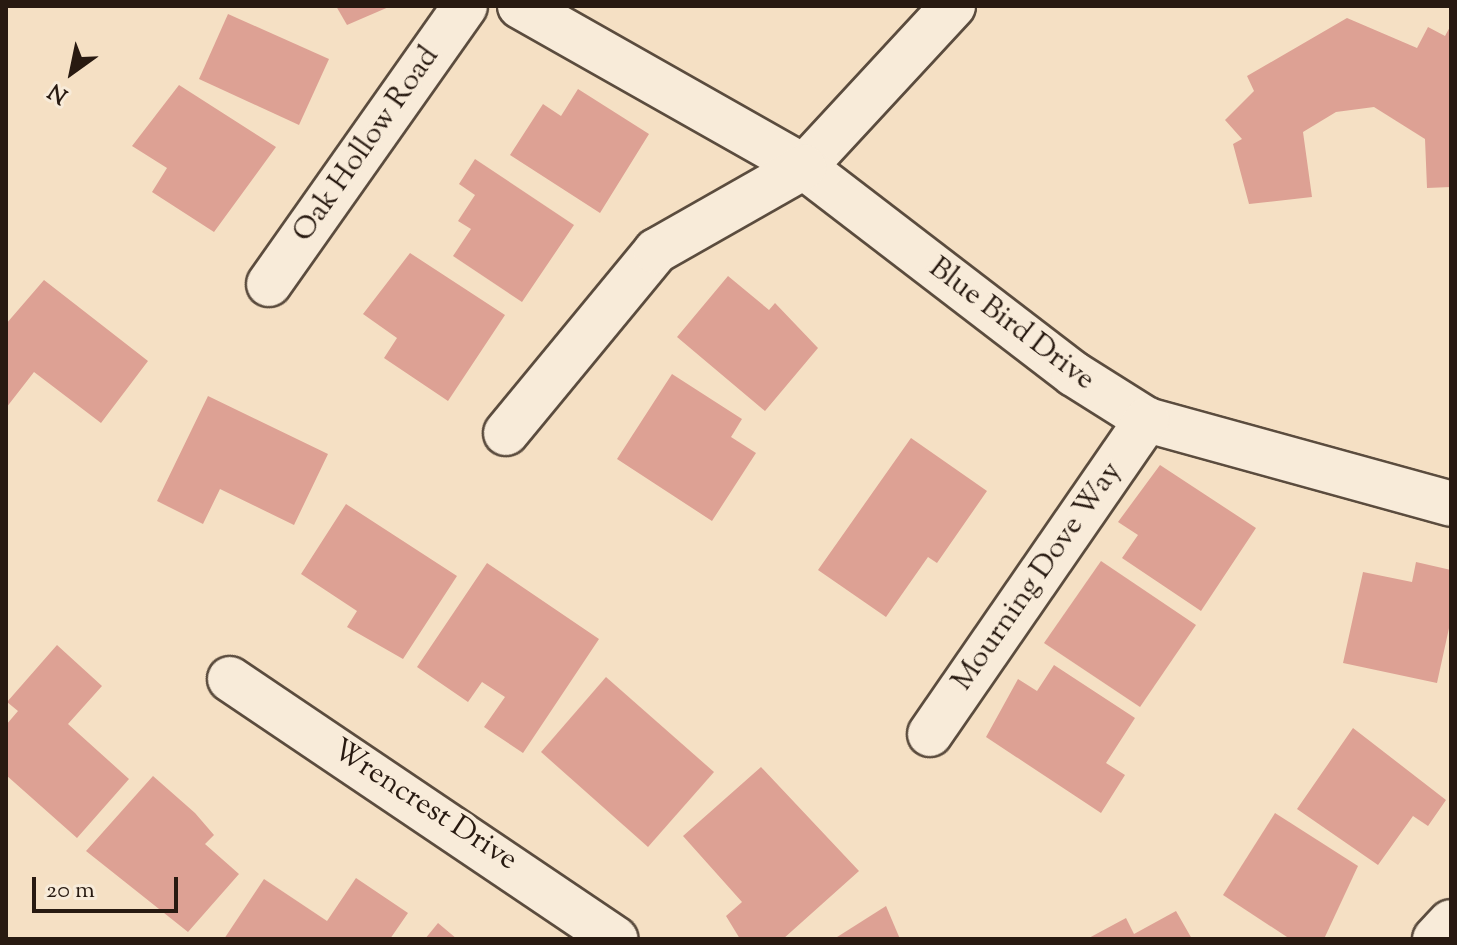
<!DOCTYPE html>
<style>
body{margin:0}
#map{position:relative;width:1457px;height:945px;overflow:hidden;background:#f5e0c4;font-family:"Sorts Mill Goudy",serif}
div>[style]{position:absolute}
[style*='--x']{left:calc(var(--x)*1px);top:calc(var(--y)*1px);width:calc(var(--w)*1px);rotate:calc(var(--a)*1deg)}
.building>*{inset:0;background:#dda194}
.roads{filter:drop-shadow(2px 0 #5b4c3e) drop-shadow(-2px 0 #5b4c3e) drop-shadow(0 2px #5b4c3e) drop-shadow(0 -2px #5b4c3e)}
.street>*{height:44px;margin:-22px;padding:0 22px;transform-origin:22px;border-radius:22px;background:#f8ebd9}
span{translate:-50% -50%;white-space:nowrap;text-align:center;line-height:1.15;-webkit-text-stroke:8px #f8ebd9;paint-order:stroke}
.street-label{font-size:30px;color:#281a11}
.frame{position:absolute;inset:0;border:8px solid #281a11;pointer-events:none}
.north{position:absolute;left:32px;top:32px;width:80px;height:80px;-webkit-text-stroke:6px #f8ebd9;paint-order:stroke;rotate:213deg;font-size:22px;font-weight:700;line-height:32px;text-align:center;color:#281a11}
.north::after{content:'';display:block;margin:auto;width:28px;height:36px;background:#281a11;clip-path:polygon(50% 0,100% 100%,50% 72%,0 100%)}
.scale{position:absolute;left:32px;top:877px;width:146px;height:36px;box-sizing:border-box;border:4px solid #281a11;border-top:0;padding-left:10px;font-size:24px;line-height:28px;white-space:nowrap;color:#281a11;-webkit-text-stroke:6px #f8ebd9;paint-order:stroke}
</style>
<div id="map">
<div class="building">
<div style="clip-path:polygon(336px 6px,391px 6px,347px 25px)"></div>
<div style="clip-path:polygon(228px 14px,329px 59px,299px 125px,199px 79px)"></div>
<div style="clip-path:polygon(1347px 18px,1417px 48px,1428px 27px,1445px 36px,1451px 25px,1451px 187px,1427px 188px,1425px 139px,1374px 107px,1336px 112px,1303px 132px,1312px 197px,1249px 204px,1233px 144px,1242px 139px,1225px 120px,1254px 91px,1247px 76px)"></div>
<div style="clip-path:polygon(179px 85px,276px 147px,214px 232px,152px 192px,167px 168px,132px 146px)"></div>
<div style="clip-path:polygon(578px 89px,649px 134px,600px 213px,510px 155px,543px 104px,561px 116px)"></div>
<div style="clip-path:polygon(475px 159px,574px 225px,522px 302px,453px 256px,471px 229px,458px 221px,475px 195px,459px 184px)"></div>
<div style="clip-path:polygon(410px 253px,505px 315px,448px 401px,384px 358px,397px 338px,363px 314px)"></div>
<div style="clip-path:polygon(728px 276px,769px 310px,775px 303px,818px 348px,765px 411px,677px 337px)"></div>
<div style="clip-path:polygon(44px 280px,148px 361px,101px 423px,34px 372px,6px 408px,6px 324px)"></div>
<div style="clip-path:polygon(672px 374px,742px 419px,731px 437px,756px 453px,712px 521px,617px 459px)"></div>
<div style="clip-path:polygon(208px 396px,328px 454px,294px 525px,220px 489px,203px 524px,157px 501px)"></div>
<div style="clip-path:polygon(911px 438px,987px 491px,937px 563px,928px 557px,886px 617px,818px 570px)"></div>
<div style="clip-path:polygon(1160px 465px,1256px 528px,1201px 611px,1122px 558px,1138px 535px,1118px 522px)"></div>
<div style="clip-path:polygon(346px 504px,457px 576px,403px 659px,347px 627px,357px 611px,301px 574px)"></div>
<div style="clip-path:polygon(1101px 561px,1196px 625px,1140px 707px,1044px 643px)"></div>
<div style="clip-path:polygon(1416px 562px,1451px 570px,1451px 619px,1437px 683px,1343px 663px,1363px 572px,1412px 582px)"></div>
<div style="clip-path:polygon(487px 563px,599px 639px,523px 753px,484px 727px,505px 697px,482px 682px,468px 702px,417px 667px)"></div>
<div style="clip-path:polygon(57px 645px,102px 686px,68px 724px,129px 779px,77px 838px,6px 775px,6px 725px,18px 711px,7px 702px)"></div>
<div style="clip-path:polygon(1054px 665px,1135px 718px,1106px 763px,1125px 775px,1101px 813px,986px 737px,1018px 679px,1037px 691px)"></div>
<div style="clip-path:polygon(606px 677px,714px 772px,648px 847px,541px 752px)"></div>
<div style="clip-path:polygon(1353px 728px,1446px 800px,1428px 826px,1413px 816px,1378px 865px,1297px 809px)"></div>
<div style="clip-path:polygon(761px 767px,859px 871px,783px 939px,740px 939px,726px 916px,742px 902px,683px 836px)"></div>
<div style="clip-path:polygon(153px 776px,195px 813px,214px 835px,205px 844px,239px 874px,188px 932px,86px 851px)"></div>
<div style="clip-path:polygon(1275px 813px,1358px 866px,1324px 939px,1290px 939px,1223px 895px)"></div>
<div style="clip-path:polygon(356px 878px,408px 913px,390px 939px,224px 939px,264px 879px,327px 921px)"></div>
<div style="clip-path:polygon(886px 906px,900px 939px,834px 939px)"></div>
<div style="clip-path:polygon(1176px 911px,1192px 939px,1087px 939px,1126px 918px,1134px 934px)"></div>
<div style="clip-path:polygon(438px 923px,457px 939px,425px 939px)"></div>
</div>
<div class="roads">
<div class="street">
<div style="--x:520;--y:6;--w:326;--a:29.5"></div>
<div style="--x:953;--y:6;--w:219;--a:132.8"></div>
<div style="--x:804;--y:167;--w:340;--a:37.5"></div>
<div style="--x:1074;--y:374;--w:86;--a:32.2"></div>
<div style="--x:1147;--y:420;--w:315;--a:15.4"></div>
<div style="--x:269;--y:284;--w:340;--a:-54.8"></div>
<div style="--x:506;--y:433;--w:236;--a:-50.5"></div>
<div style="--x:656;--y:251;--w:170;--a:-29.6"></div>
<div style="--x:230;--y:679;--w:465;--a:34"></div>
<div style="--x:930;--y:734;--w:382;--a:-55.4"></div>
<div style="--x:1435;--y:939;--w:23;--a:-47"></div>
</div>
</div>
<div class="street-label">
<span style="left:367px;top:145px;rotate:-55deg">Oak Hollow Road</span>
<span style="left:1011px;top:325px;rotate:37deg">Blue Bird Drive</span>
<span style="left:1038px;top:577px;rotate:-55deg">Mourning Dove Way</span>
<span style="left:424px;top:806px;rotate:33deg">Wrencrest Drive</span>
</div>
<div class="frame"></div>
<div class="north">N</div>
<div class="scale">20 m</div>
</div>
